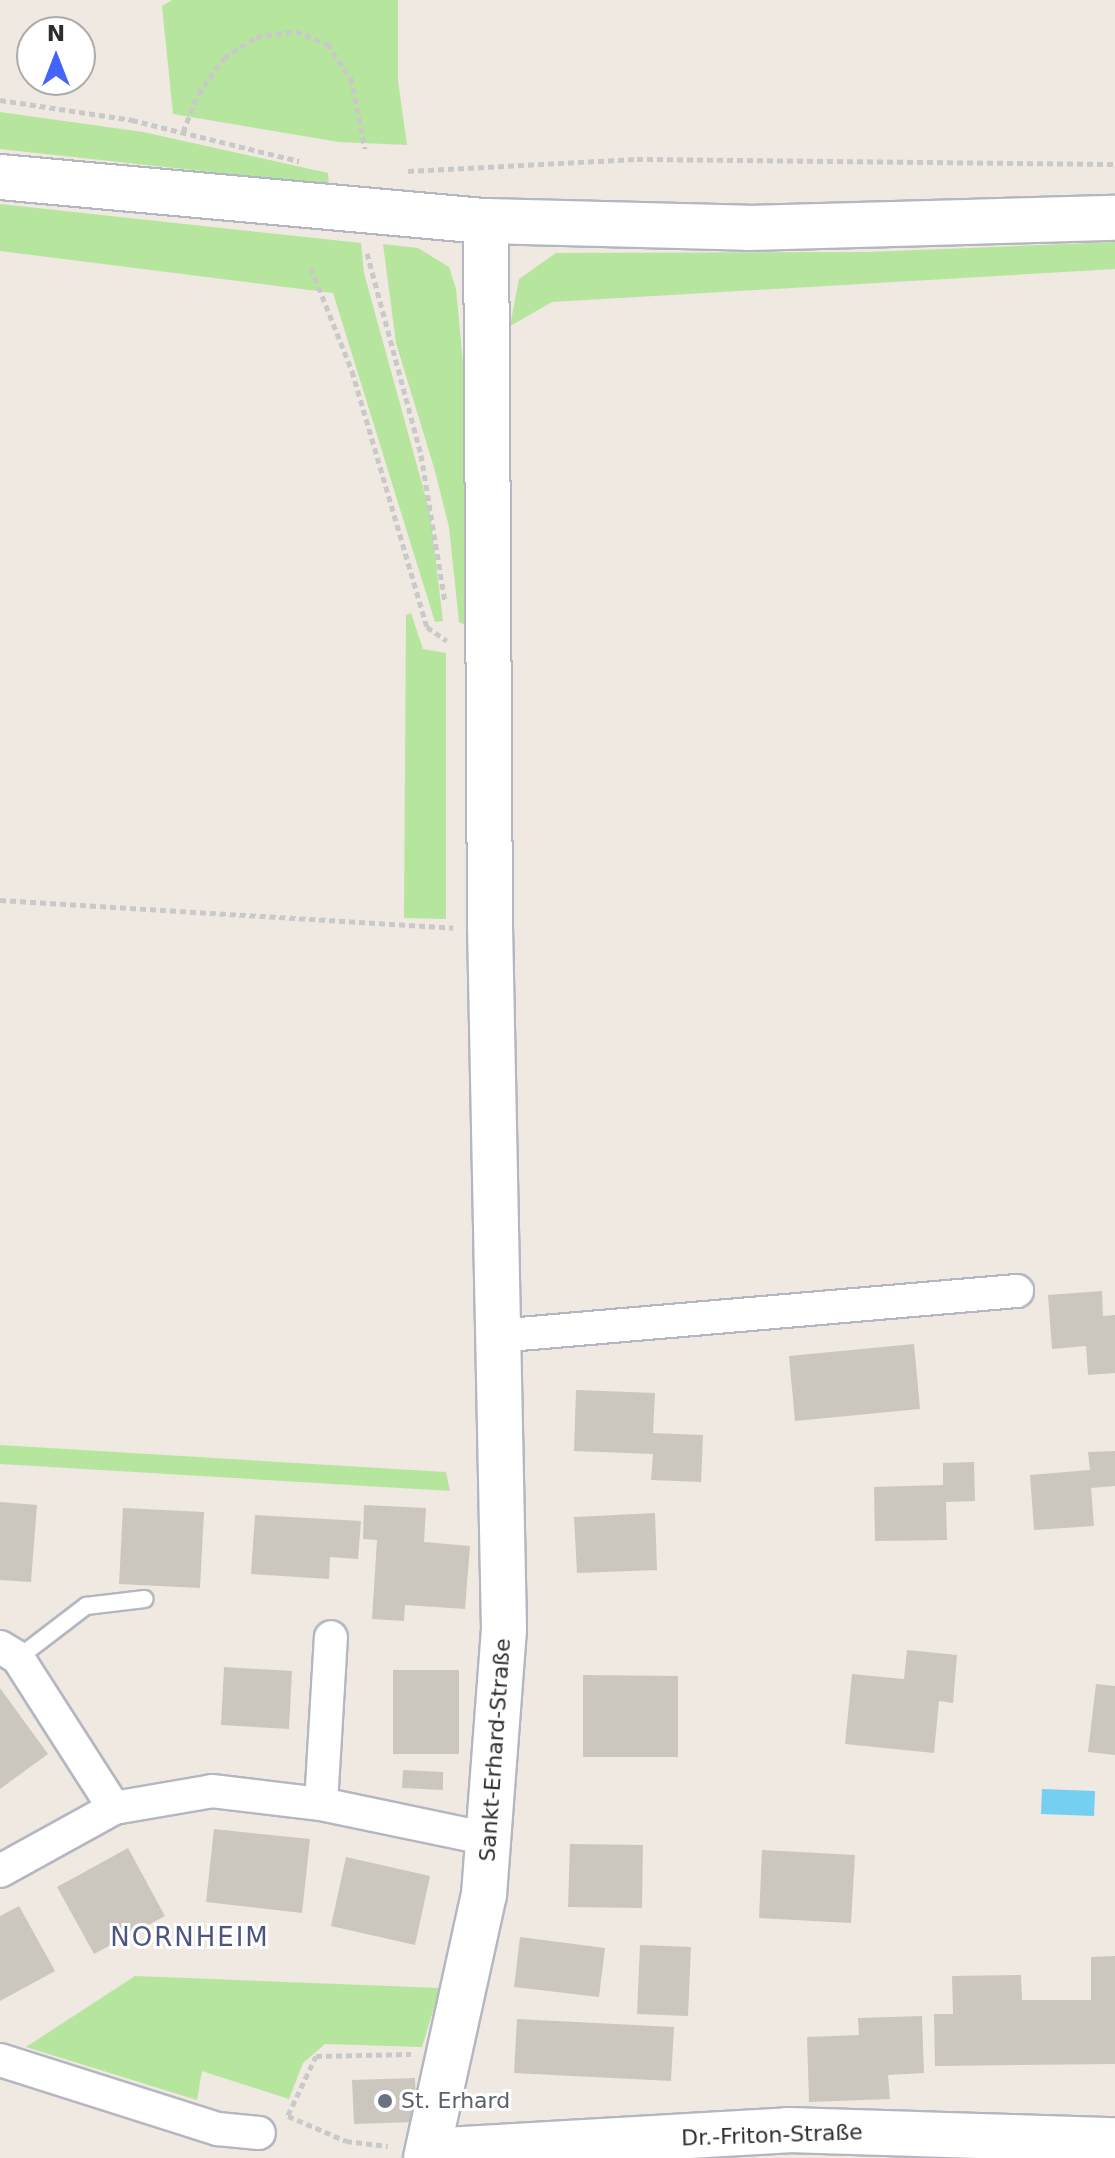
<!DOCTYPE html>
<meta charset="utf-8">
<style>
body{margin:0}
#map{position:relative;width:1115px;height:2158px;overflow:hidden;background:#efe9e1;font-family:"DejaVu Sans",sans-serif}
div>[style]{position:absolute}
[style*='--x']{left:calc(var(--x)*1px);top:calc(var(--y)*1px);width:calc(var(--w)*1px);rotate:calc(var(--a)*1deg)}
.green>*{inset:0;background:#b6e59e}
.water>*{inset:0;background:#75cff0}
.building>*{inset:0;background:#cbc7bf}
.path>*{height:5px;margin-top:-2.5px;transform-origin:0;background:repeating-linear-gradient(90deg,#c9c9c9 0 6px,transparent 0 10px)}
.roads{filter:drop-shadow(2px 0 #b4b7c1) drop-shadow(-2px 0 #b4b7c1) drop-shadow(0 2px #b4b7c1) drop-shadow(0 -2px #b4b7c1)}
.lane>*{height:16px;margin:-8px;padding:0 8px;transform-origin:8px;border-radius:8px;background:#fff}
.street>*{height:32px;margin:-16px;padding:0 16px;transform-origin:16px;border-radius:16px;background:#fff}
.secondary>*{height:44px;margin:-22px;padding:0 22px;transform-origin:22px;border-radius:22px;background:#fff}
.dots>*{width:22px;height:22px;translate:-50% -50%;box-sizing:border-box;border:4px solid #fff;border-radius:50%}
span{translate:-50% -50%;white-space:nowrap;text-align:center;line-height:1.15;-webkit-text-stroke:6px #fff;paint-order:stroke}
.street-label{font-size:22px;color:#2e2e2e}
.worship-label{font-size:22px;color:#5b616d}
.left{translate:0 -50%;text-align:left}
.quarter-label{font-size:26px;color:#4d5680;letter-spacing:2px}
.north{position:absolute;left:16px;top:16px;width:80px;height:80px;box-sizing:border-box;background:#fff;border:2px solid #ababab;border-radius:50%;rotate:0deg;font-size:22px;font-weight:700;line-height:32px;text-align:center;color:#2e2e2e}
.north::after{content:'';display:block;margin:auto;width:28px;height:36px;background:#4264fb;clip-path:polygon(50% 0,100% 100%,50% 72%,0 100%)}
</style>
<div id="map">
<div class="green">
<div style="clip-path:polygon(172px 0,398px 0,398px 81px,407px 145px,339px 142px,173px 114px,162px 6px)"></div>
<div style="clip-path:polygon(0 112px,143px 132px,328px 173px,329px 185px,0 149px)"></div>
<div style="clip-path:polygon(0 204px,361px 243px,364px 273px,430px 513px,443px 621px,435px 622px,333px 293px,0 251px)"></div>
<div style="clip-path:polygon(1115px 242px,1115px 269px,552px 302px,510px 326px,519px 279px,556px 253px,868px 252px)"></div>
<div style="clip-path:polygon(383px 244px,418px 248px,449px 267px,456px 289px,468px 415px,467px 626px,459px 622px,449px 527px,435px 471px,396px 343px)"></div>
<div style="clip-path:polygon(411px 613px,423px 649px,446px 653px,446px 919px,404px 918px,406px 615px)"></div>
<div style="clip-path:polygon(0 1445px,446px 1472px,450px 1491px,0 1464px)"></div>
<div style="clip-path:polygon(135px 1976px,440px 1988px,422px 2047px,325px 2044px,303px 2063px,289px 2099px,202px 2071px,197px 2100px,26px 2047px)"></div>
</div>
<div class="water">
<div style="clip-path:polygon(1042px 1789px,1095px 1791px,1094px 1816px,1041px 1814px)"></div>
</div>
<div class="building">
<div style="clip-path:polygon(1102px 1291px,1103px 1316px,1115px 1315px,1115px 1373px,1088px 1375px,1086px 1346px,1052px 1349px,1048px 1295px)"></div>
<div style="clip-path:polygon(914px 1344px,920px 1409px,795px 1421px,789px 1356px)"></div>
<div style="clip-path:polygon(576px 1390px,655px 1393px,653px 1433px,703px 1435px,701px 1482px,651px 1480px,653px 1454px,574px 1451px)"></div>
<div style="clip-path:polygon(1115px 1451px,1115px 1486px,1091px 1488px,1094px 1526px,1034px 1530px,1030px 1475px,1090px 1470px,1088px 1452px)"></div>
<div style="clip-path:polygon(974px 1462px,975px 1501px,946px 1502px,947px 1540px,875px 1541px,874px 1487px,943px 1485px,943px 1463px)"></div>
<div style="clip-path:polygon(0 1502px,37px 1505px,31px 1582px,0 1580px)"></div>
<div style="clip-path:polygon(364px 1505px,426px 1508px,424px 1542px,470px 1546px,465px 1609px,405px 1605px,404px 1621px,372px 1619px,377px 1540px,363px 1539px)"></div>
<div style="clip-path:polygon(123px 1508px,204px 1512px,200px 1588px,119px 1584px)"></div>
<div style="clip-path:polygon(655px 1513px,657px 1570px,577px 1573px,574px 1517px)"></div>
<div style="clip-path:polygon(255px 1515px,361px 1521px,358px 1559px,330px 1557px,329px 1579px,251px 1574px)"></div>
<div style="clip-path:polygon(907px 1650px,957px 1655px,953px 1703px,939px 1701px,934px 1753px,845px 1744px,852px 1674px,904px 1679px)"></div>
<div style="clip-path:polygon(224px 1667px,292px 1671px,289px 1729px,221px 1725px)"></div>
<div style="clip-path:polygon(393px 1670px,459px 1670px,459px 1754px,393px 1754px)"></div>
<div style="clip-path:polygon(583px 1675px,678px 1676px,678px 1757px,583px 1757px)"></div>
<div style="clip-path:polygon(1096px 1684px,1115px 1686px,1115px 1755px,1088px 1752px)"></div>
<div style="clip-path:polygon(0 1688px,48px 1754px,0 1789px)"></div>
<div style="clip-path:polygon(403px 1770px,443px 1772px,443px 1790px,402px 1788px)"></div>
<div style="clip-path:polygon(214px 1829px,310px 1839px,302px 1913px,206px 1902px)"></div>
<div style="clip-path:polygon(570px 1844px,643px 1845px,642px 1908px,568px 1907px)"></div>
<div style="clip-path:polygon(128px 1848px,165px 1916px,94px 1954px,57px 1887px)"></div>
<div style="clip-path:polygon(762px 1850px,855px 1855px,851px 1923px,759px 1918px)"></div>
<div style="clip-path:polygon(346px 1857px,430px 1876px,415px 1945px,331px 1926px)"></div>
<div style="clip-path:polygon(19px 1906px,55px 1971px,0 2001px,0 1916px)"></div>
<div style="clip-path:polygon(520px 1937px,605px 1948px,599px 1997px,514px 1987px)"></div>
<div style="clip-path:polygon(640px 1945px,691px 1947px,688px 2016px,637px 2014px)"></div>
<div style="clip-path:polygon(1115px 1956px,1115px 2064px,935px 2066px,934px 2014px,953px 2014px,952px 1976px,1021px 1975px,1022px 2000px,1091px 2000px,1091px 1957px)"></div>
<div style="clip-path:polygon(922px 2016px,924px 2073px,888px 2075px,890px 2099px,809px 2102px,807px 2037px,859px 2035px,858px 2018px)"></div>
<div style="clip-path:polygon(517px 2019px,674px 2027px,671px 2081px,514px 2073px)"></div>
<div style="clip-path:polygon(415px 2078px,417px 2122px,354px 2124px,352px 2080px)"></div>
</div>
<div class="path">
<div style="--x:0;--y:100;--w:134;--a:8.6"></div>
<div style="--x:132;--y:120;--w:172;--a:13.8"></div>
<div style="--x:183;--y:132;--w:41;--a:-68.5"></div>
<div style="--x:198;--y:94;--w:44;--a:-54.2"></div>
<div style="--x:224;--y:58;--w:38;--a:-33"></div>
<div style="--x:256;--y:37;--w:40;--a:-8.5"></div>
<div style="--x:296;--y:31;--w:34;--a:23"></div>
<div style="--x:327;--y:44;--w:42;--a:54.8"></div>
<div style="--x:351;--y:78;--w:72;--a:78.8"></div>
<div style="--x:408;--y:171;--w:229;--a:-3"></div>
<div style="--x:637;--y:159;--w:478;--a:0.6"></div>
<div style="--x:367;--y:253;--w:209;--a:75"></div>
<div style="--x:421;--y:455;--w:148;--a:80.7"></div>
<div style="--x:311;--y:268;--w:111;--a:68.3"></div>
<div style="--x:352;--y:371;--w:267;--a:73.7"></div>
<div style="--x:427;--y:627;--w:24;--a:35"></div>
<div style="--x:0;--y:900;--w:454;--a:3.5"></div>
<div style="--x:288;--y:2115;--w:65;--a:-64.6"></div>
<div style="--x:316;--y:2056;--w:95;--a:-1.2"></div>
<div style="--x:288;--y:2116;--w:63;--a:23.3"></div>
<div style="--x:346;--y:2141;--w:42;--a:6.8"></div>
</div>
<div class="roads">
<div class="lane">
<div style="--x:18;--y:1658;--w:86;--a:-37.4"></div>
<div style="--x:86;--y:1606;--w:59;--a:-6.8"></div>
</div>
<div class="street">
<div style="--x:497;--y:1336;--w:522;--a:-4.95"></div>
<div style="--x:0;--y:1647;--w:21;--a:31"></div>
<div style="--x:18;--y:1658;--w:178;--a:57.4"></div>
<div style="--x:321;--y:1804;--w:167;--a:-86.6"></div>
<div style="--x:0;--y:1871;--w:130;--a:-28.9"></div>
<div style="--x:114;--y:1808;--w:99;--a:-9.8"></div>
<div style="--x:212;--y:1791;--w:110;--a:6.8"></div>
<div style="--x:321;--y:1804;--w:172;--a:11.8"></div>
<div style="--x:0;--y:2060;--w:229;--a:17.6"></div>
<div style="--x:218;--y:2129;--w:41;--a:5.6"></div>
</div>
<div class="secondary">
<div style="--x:0;--y:177;--w:488;--a:5.2"></div>
<div style="--x:486;--y:221;--w:262;--a:1.5"></div>
<div style="--x:748;--y:228;--w:367;--a:-1.6"></div>
<div style="--x:429;--y:2151;--w:360;--a:-3.3"></div>
<div style="--x:788;--y:2130;--w:327;--a:1.8"></div>
<div style="--x:426;--y:2158;--w:269;--a:-77.6"></div>
<div style="--x:484;--y:1895;--w:267;--a:-85.7"></div>
<div style="--x:504;--y:1629;--w:701;--a:-91.14"></div>
<div style="--x:490;--y:928;--w:707;--a:-90.32"></div>
</div>
</div>
<div class="dots">
<div style="left:385px;top:2101px;background:#6b7280"></div>
</div>
<div class="street-label">
<span style="left:495px;top:1750px;rotate:-86deg">Sankt-Erhard-Straße</span>
<span style="left:772px;top:2135px;rotate:-2deg">Dr.-Friton-Straße</span>
</div>
<div class="worship-label">
<span class="left" style="left:401px;top:2101px">St. Erhard</span>
</div>
<div class="quarter-label">
<span style="left:190px;top:1938px">NORNHEIM</span>
</div>
<div class="north">N</div>
</div>
